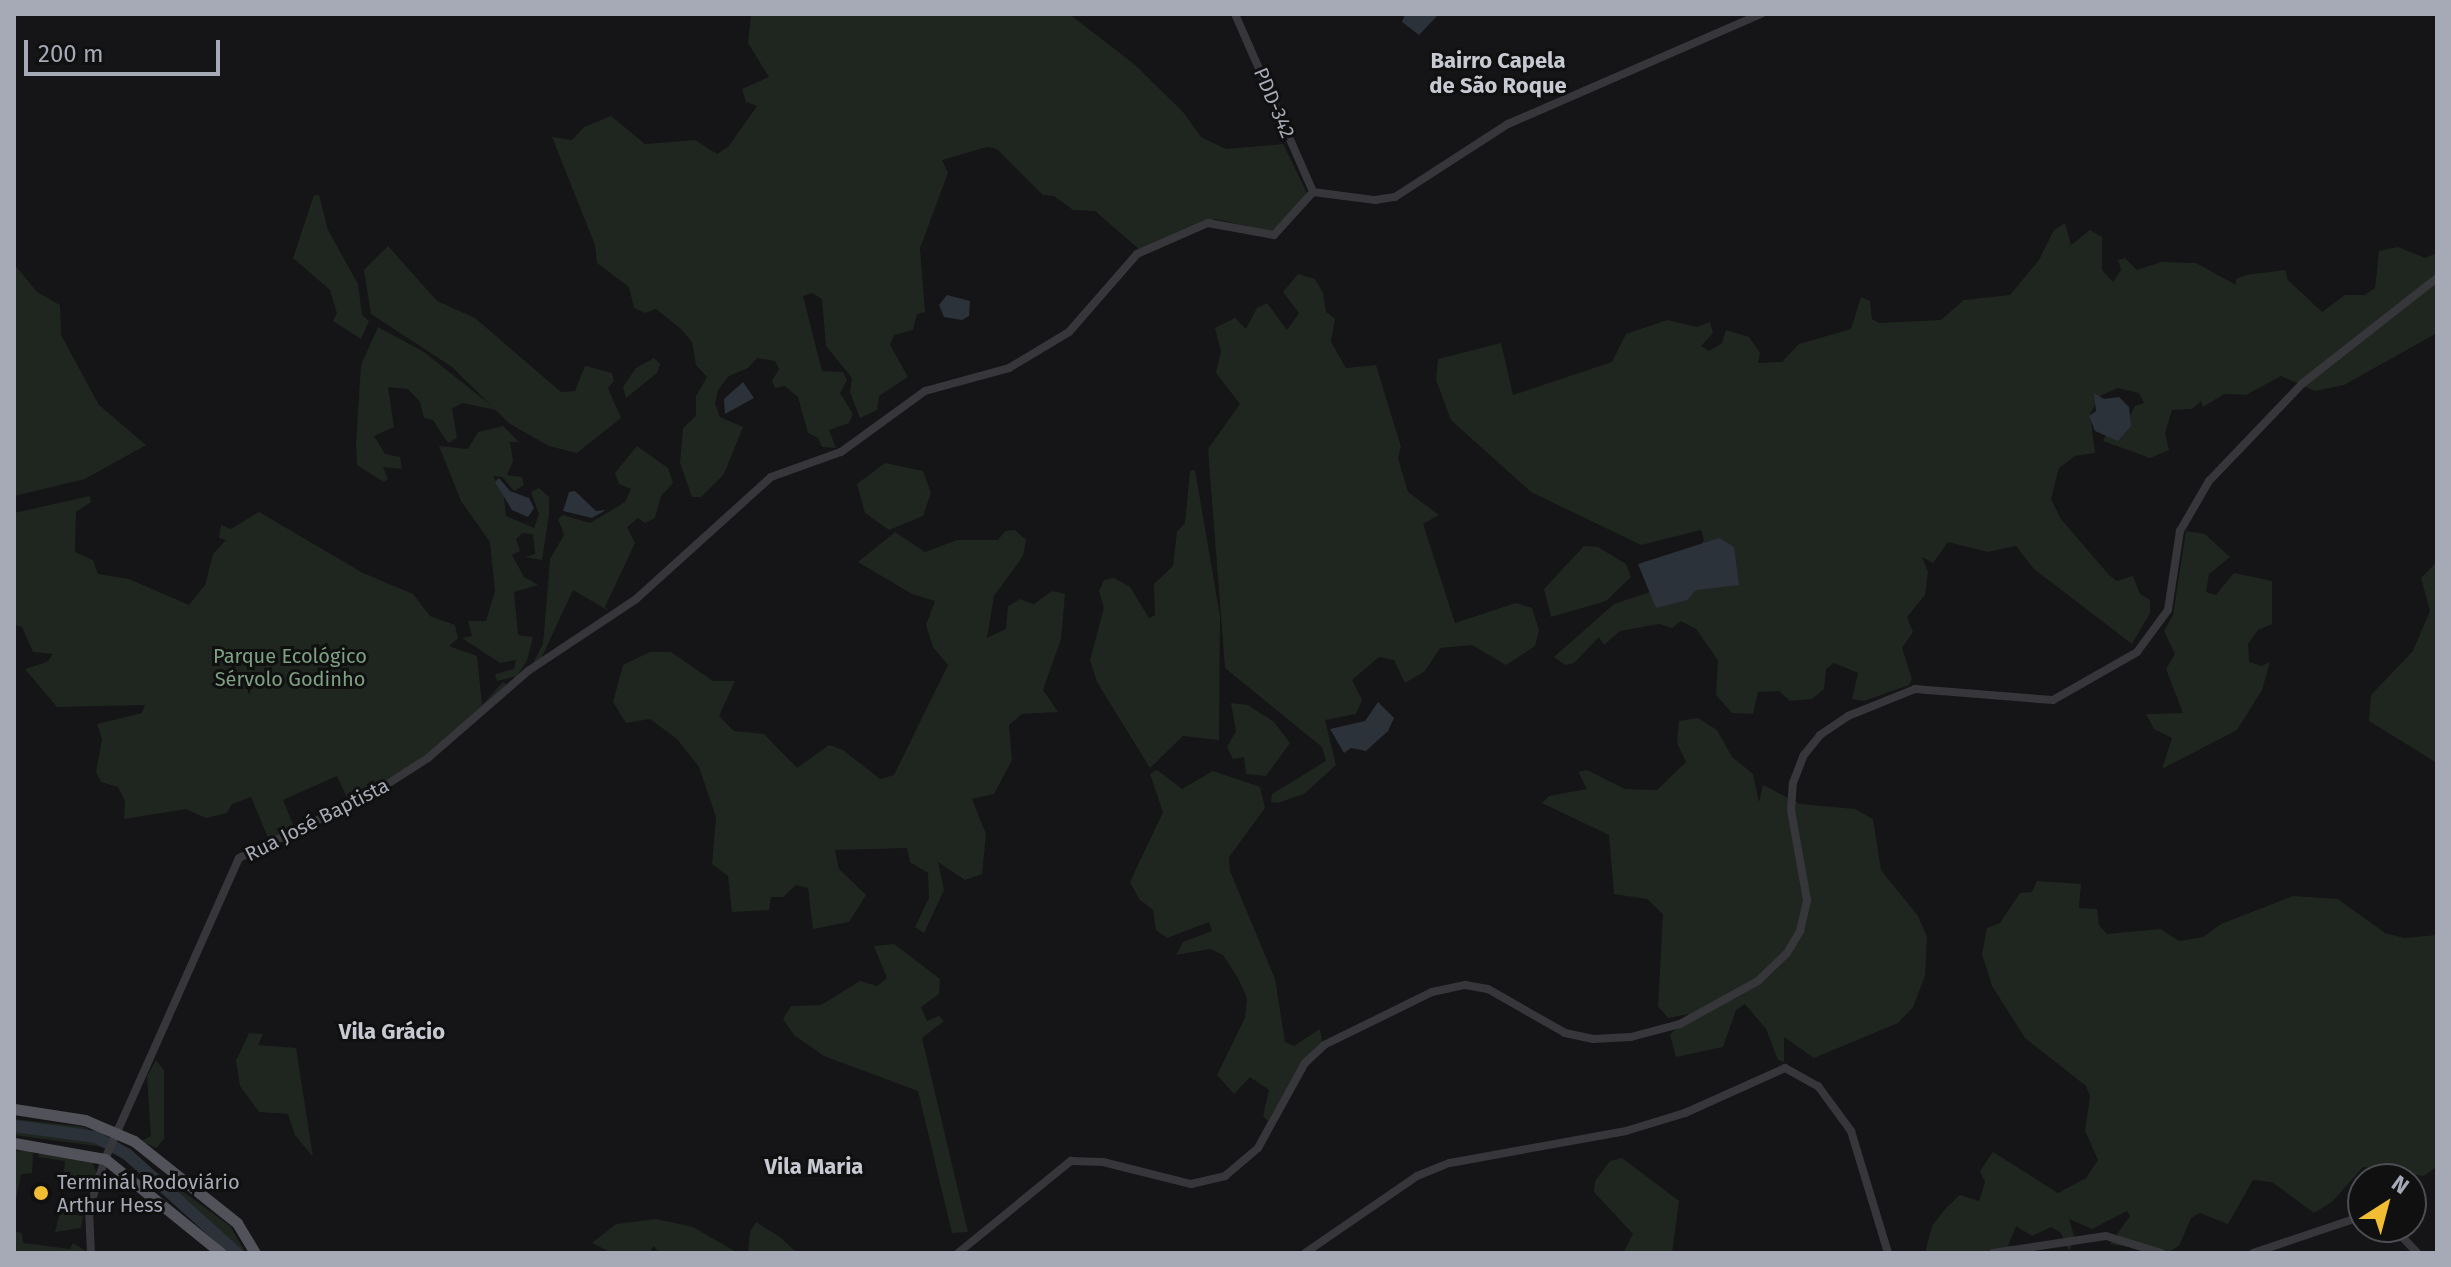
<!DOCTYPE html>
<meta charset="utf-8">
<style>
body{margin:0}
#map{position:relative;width:2451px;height:1267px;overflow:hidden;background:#151416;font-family:"Fira Sans",sans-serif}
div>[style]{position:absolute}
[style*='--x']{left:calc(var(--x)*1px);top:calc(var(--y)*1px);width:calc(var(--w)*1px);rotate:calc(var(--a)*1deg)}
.green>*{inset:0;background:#1f2620}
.water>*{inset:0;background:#2b323a}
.river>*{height:12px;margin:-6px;padding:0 6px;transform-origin:6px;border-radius:6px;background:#2b323a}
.minor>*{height:8px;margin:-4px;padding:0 4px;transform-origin:4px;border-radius:4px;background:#36363b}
.major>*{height:11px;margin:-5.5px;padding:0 5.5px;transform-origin:5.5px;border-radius:5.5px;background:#52535a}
.dots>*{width:22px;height:22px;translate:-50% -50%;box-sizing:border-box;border:4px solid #101011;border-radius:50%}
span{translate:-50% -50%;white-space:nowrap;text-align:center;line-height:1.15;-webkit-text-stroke:6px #101011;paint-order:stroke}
.street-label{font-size:20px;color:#a6aab6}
.park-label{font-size:20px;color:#7da182}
.poi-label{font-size:20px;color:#a6aab6}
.left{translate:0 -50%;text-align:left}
.neighbourhood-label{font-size:22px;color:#c7cad2;font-weight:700}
.frame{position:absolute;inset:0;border:16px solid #a6aab6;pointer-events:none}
.north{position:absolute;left:2347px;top:1163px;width:80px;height:80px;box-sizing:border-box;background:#101011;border:2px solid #4c4e53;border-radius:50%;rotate:36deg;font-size:22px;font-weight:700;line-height:32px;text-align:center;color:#a6aab6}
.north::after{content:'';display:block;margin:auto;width:28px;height:36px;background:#f0bd33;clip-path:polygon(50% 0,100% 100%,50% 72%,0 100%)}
.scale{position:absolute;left:24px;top:40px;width:196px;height:36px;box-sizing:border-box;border:4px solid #a6aab6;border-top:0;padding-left:10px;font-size:24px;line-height:28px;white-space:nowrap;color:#a6aab6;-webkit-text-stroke:6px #101011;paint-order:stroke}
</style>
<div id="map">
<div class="green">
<div style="clip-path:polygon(751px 14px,1069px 14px,1134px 64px,1183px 112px,1201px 137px,1226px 149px,1283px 144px,1307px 193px,1279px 228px,1270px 231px,1215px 219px,1140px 250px,1095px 211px,1073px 210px,1054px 196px,1043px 195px,997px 149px,987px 147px,942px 160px,948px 173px,920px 248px,925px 312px,917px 314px,913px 330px,894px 335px,890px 345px,908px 377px,879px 396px,877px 410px,860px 418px,850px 392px,852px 378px,826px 346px,822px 299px,812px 293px,803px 296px,822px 371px,843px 372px,847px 380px,840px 393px,853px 414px,849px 423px,829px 430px,836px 448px,822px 447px,818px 438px,808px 433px,798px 397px,785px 386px,775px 388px,772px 381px,779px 369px,775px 361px,757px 358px,748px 368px,729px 376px,718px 390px,715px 404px,720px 417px,743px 427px,724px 474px,701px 497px,692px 497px,680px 463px,683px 428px,696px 416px,696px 396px,707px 377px,696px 365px,692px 342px,681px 329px,656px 309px,645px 313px,634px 308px,629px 287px,597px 263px,595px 245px,552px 137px,572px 140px,584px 127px,611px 116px,645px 144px,695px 140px,717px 154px,728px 147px,757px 106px,746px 102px,742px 89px,769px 77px,748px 43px)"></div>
<div style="clip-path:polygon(314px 195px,319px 195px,328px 230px,358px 284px,362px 315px,369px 321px,361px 339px,333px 321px,337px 313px,330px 290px,293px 258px)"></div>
<div style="clip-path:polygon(2065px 223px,2071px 245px,2090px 230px,2102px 237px,2102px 270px,2113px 282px,2121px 270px,2118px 260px,2125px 258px,2137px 270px,2161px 262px,2196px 263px,2236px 285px,2236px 279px,2246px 275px,2285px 270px,2288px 280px,2322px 312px,2345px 295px,2365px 295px,2375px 288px,2379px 251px,2398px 247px,2425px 258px,2437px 253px,2437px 333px,2344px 385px,2315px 391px,2281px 376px,2246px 395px,2224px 394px,2203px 407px,2201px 401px,2192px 409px,2172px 410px,2165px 433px,2169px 450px,2150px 458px,2103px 441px,2107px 432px,2126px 423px,2135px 406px,2144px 403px,2139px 393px,2118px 388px,2100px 396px,2090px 414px,2095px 453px,2075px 456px,2059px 468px,2051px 499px,2061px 519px,2109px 575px,2117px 581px,2133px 576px,2140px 594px,2150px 600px,2150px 613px,2132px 644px,2034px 569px,2016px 546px,1988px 552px,1948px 542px,1933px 563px,1922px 557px,1928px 572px,1925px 595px,1907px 617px,1913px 632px,1902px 648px,1912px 679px,1909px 685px,1864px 701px,1852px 699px,1858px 673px,1834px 663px,1826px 669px,1824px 689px,1812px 699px,1790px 701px,1779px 691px,1758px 692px,1753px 714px,1732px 713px,1716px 695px,1718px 660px,1696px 629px,1681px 621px,1672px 628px,1659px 624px,1620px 631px,1604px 645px,1599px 637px,1574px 663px,1565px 665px,1554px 657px,1614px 604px,1673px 584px,1704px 540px,1701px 530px,1641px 545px,1531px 492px,1451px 420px,1436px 380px,1438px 359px,1501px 343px,1513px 395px,1612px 362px,1626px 334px,1667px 320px,1697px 327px,1710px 322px,1713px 333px,1701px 346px,1709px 351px,1722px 343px,1726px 330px,1749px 337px,1760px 353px,1758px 363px,1782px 362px,1799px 344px,1851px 329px,1861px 297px,1870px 301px,1872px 319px,1879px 323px,1941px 320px,1964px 300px,2010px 295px,2039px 260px,2054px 230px)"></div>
<div style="clip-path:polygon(388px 246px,437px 301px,475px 318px,561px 392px,575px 391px,585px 366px,612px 373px,614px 381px,608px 388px,621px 418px,577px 453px,549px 446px,510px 424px,452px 367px,371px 314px,364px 270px)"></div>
<div style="clip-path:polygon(14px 264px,37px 292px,60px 305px,61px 335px,99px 405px,146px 445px,85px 479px,14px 496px)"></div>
<div style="clip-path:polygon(1298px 274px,1315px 279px,1323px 293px,1326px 312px,1335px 319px,1331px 342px,1346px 368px,1376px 365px,1401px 447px,1398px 458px,1408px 492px,1439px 515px,1423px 524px,1455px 623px,1516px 603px,1532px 608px,1539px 630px,1535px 646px,1506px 665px,1472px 645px,1440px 648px,1425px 671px,1405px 683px,1394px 660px,1379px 657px,1352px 680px,1362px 700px,1356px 714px,1325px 720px,1336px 765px,1304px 794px,1278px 803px,1271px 802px,1272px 794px,1326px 761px,1322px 747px,1225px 668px,1208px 449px,1240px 404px,1216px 373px,1221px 351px,1215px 328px,1235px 318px,1246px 329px,1257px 308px,1267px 303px,1287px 330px,1299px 313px,1283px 292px)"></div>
<div style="clip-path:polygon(378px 327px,424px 352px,497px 410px,462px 403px,452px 409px,457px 438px,448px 443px,433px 420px,424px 418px,420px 402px,408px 389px,388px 387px,394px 427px,374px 436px,385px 454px,400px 457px,402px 469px,383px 467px,388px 479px,384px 482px,357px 465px,356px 444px,361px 365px)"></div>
<div style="clip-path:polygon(654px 358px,660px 364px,657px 373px,626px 398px,623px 387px,636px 368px)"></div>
<div style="clip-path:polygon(503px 426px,519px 442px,510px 442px,513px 461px,507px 475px,522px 477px,524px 485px,514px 491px,502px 477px,493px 476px,504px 497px,506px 516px,534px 528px,539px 514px,531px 492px,539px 488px,549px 497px,549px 515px,542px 560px,525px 557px,535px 554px,533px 534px,522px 533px,516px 539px,520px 551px,512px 555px,524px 577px,538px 585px,514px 592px,518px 635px,533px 637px,527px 661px,517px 676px,497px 681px,495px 674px,514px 669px,516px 660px,500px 663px,462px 638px,472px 636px,468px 621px,486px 621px,495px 591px,490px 542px,461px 501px,439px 446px,468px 449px,478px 432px)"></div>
<div style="clip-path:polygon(637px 446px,668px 468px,673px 483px,661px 496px,655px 518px,645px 523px,638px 518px,627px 527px,635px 543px,605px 607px,609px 611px,573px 590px,540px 661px,532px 665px,543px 644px,550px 559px,564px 535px,558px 519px,563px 515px,590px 523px,625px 502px,631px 489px,619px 484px,615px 473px)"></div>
<div style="clip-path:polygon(885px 463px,923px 471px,931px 493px,923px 516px,889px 530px,865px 513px,857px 484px)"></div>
<div style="clip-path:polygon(1195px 470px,1220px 616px,1219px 740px,1183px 736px,1150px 768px,1097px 682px,1090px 660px,1104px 608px,1099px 591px,1104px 580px,1114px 578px,1130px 587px,1149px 618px,1155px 615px,1154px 584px,1173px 566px,1177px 532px,1185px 523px,1190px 471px)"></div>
<div style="clip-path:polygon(90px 496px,91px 502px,76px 512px,75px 552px,93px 560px,98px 574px,129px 579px,189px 605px,205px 585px,213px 554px,226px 540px,219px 538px,221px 525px,231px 529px,259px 512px,363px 573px,413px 594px,430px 616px,455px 625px,458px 638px,449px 646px,477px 656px,482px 705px,503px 682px,507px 685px,443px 744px,370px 792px,349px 802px,337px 776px,283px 800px,294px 827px,269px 840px,251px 797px,232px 804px,227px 813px,206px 818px,186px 809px,124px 819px,125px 801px,118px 787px,101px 782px,96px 772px,102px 739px,97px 724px,142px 713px,145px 705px,57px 707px,25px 669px,47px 662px,53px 654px,33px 652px,22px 627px,14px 625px,14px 513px)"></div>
<div style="clip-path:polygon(1015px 530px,1026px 540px,1023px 556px,994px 596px,987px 638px,1006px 629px,1008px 606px,1020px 599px,1034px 604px,1052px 591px,1065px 594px,1061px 639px,1043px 690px,1058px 712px,1022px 714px,1009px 725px,1012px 760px,994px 794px,972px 799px,986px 834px,982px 874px,965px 880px,938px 862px,944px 890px,924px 933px,915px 927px,929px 898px,928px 873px,910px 862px,907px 848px,835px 850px,839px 869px,866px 895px,849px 922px,813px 929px,808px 888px,796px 885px,783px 897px,771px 897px,769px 910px,732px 912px,728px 876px,712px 864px,716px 817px,699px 767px,677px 739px,650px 719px,626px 723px,613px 702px,623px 665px,650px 652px,671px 652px,713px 681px,735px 681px,719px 716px,734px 731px,764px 734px,797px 768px,829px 745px,843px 750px,880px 779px,894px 775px,948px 665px,933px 647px,926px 625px,935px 601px,912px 594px,858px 562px,895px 532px,925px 552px,957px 540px,998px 540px,1005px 531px)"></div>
<div style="clip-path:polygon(2186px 531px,2205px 534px,2230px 557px,2209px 574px,2206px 592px,2216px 595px,2234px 573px,2272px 581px,2272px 624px,2258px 630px,2248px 644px,2249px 662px,2261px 666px,2270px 662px,2262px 690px,2237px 730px,2162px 769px,2172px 738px,2154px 729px,2146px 714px,2183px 713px,2166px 669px,2175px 654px,2164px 631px,2173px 615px)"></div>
<div style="clip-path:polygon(1584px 546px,1598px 547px,1626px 564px,1631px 577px,1606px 601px,1551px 617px,1544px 589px)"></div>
<div style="clip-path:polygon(2437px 562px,2437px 763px,2369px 721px,2371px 695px,2413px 651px,2430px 611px,2421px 578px)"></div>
<div style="clip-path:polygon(1231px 703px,1248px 705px,1274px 722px,1290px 743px,1266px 776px,1246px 774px,1244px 757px,1233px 759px,1227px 747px,1236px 731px)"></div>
<div style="clip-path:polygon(1698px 718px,1717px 730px,1732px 757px,1753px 774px,1759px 802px,1763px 785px,1800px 804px,1855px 809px,1873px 819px,1881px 870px,1918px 916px,1927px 937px,1925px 976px,1913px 1007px,1898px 1023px,1814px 1058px,1784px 1037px,1784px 1062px,1778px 1060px,1766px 1029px,1745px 1004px,1736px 1010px,1723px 1047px,1676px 1057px,1670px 1035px,1689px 1014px,1668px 1018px,1658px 1006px,1663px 914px,1647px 899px,1614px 894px,1609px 835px,1542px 803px,1549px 796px,1587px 789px,1578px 772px,1587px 770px,1625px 789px,1657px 790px,1686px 762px,1677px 743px,1679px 721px)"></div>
<div style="clip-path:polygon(1157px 770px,1182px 789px,1213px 771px,1260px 787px,1265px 808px,1229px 857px,1230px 871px,1275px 979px,1285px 1042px,1294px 1046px,1320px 1029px,1322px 1042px,1305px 1058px,1268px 1121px,1263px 1116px,1269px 1090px,1250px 1077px,1234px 1094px,1217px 1075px,1245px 1018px,1247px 998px,1238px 978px,1223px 955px,1210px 949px,1176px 955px,1183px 942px,1212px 931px,1209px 922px,1167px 938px,1156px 930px,1153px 910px,1139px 899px,1130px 882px,1163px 812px,1150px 774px)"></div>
<div style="clip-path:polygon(2037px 881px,2081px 884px,2079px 908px,2097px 909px,2099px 925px,2107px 934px,2160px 929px,2179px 941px,2203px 937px,2221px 924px,2293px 896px,2338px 899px,2385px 933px,2404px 938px,2437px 935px,2437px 1166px,2424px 1176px,2363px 1167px,2332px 1202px,2314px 1213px,2272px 1182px,2253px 1180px,2228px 1224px,2200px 1213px,2191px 1218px,2179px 1246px,2167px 1253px,2110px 1244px,2130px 1216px,2127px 1211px,2092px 1229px,2069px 1219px,2075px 1239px,2069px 1251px,2060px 1232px,2051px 1227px,2032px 1236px,2016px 1226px,2008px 1246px,2031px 1247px,2027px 1253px,1925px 1253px,1932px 1226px,1946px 1208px,1960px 1195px,1979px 1201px,1985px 1182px,1980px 1171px,1993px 1152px,2058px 1193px,2086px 1178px,2098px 1160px,2085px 1131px,2090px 1096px,2086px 1086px,2025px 1038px,1992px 986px,1982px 954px,1987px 928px,2000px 923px,2020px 893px,2032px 892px)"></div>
<div style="clip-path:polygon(894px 944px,940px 979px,939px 994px,921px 1007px,927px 1021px,939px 1016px,944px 1021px,922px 1038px,968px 1232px,952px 1233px,918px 1091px,824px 1056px,794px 1035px,783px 1019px,791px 1006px,821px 1005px,860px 981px,877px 986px,887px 978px,874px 946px)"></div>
<div style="clip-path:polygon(249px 1033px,263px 1034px,258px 1045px,296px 1048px,313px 1157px,295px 1135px,288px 1114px,259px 1112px,240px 1086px,236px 1061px)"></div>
<div style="clip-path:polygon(156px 1060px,164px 1070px,164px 1139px,156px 1148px,141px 1141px,151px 1136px,147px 1076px)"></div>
<div style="clip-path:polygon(14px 1119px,86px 1127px,104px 1147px,14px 1135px)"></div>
<div style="clip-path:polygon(121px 1146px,230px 1226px,246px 1253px,233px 1253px,119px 1155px)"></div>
<div style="clip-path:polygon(28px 1150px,33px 1152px,32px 1173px,21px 1174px,14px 1211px,14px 1151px)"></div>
<div style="clip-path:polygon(40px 1152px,92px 1162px,97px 1174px,88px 1182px,63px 1177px,65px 1161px,38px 1157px)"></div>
<div style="clip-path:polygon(1622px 1158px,1679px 1201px,1672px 1253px,1623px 1253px,1633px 1234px,1594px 1192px,1595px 1181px,1610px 1161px)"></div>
<div style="clip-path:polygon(60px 1213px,83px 1216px,81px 1228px,55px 1232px)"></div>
<div style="clip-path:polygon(656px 1219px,693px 1227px,738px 1253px,659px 1253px,654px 1246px,649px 1253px,612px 1253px,592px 1243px,616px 1224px)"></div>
<div style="clip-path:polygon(756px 1222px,780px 1237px,797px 1253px,748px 1253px,750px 1232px)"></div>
<div style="clip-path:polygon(14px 1231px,22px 1233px,23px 1243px,70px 1249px,73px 1243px,89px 1253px,14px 1253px)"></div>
</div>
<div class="water">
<div style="clip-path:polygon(1405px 14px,1439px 14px,1419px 35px,1402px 22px)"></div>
<div style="clip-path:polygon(947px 295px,970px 301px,969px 316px,962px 320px,944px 317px,939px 305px)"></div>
<div style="clip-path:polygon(743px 382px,754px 398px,725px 414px,724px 399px)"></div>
<div style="clip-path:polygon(2094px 393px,2104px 399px,2119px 397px,2129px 407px,2131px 426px,2118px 441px,2095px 431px,2089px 416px,2096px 411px)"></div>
<div style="clip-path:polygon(499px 478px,510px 491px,529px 498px,534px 508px,528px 517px,512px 510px,495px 482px)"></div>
<div style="clip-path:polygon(575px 491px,596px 511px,606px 510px,592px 518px,563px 511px,569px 492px)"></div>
<div style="clip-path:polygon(1719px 538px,1734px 547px,1739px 585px,1696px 590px,1687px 600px,1656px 608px,1638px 564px)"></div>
<div style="clip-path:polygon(1378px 702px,1394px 718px,1388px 731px,1366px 751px,1351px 748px,1344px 753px,1330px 729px,1365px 721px)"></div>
</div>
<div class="river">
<div style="--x:14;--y:1126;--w:83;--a:7.6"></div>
<div style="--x:96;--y:1137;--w:37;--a:29"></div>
<div style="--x:128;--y:1155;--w:147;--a:42"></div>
</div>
<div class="minor">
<div style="--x:1235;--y:14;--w:194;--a:66.3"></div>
<div style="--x:2393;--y:1227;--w:35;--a:47"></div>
<div style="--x:91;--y:1253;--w:44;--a:-92.6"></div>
<div style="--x:89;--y:1209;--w:52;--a:-72.3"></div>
<div style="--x:105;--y:1159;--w:329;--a:-66"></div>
<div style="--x:239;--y:858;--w:148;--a:-25.7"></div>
<div style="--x:372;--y:794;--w:67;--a:-32.7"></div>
<div style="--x:428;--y:758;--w:133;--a:-41"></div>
<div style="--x:528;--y:671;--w:128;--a:-33.6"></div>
<div style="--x:635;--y:600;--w:183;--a:-42.1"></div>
<div style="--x:771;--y:477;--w:74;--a:-19.7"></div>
<div style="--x:841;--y:452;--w:104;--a:-36"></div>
<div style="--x:925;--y:391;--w:87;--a:-15.3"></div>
<div style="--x:1009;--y:368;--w:70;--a:-31"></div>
<div style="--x:1069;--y:332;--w:103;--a:-48.9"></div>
<div style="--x:1137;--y:254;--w:77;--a:-23.6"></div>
<div style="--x:1208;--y:223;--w:67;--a:10.3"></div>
<div style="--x:1274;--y:235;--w:58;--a:-47.8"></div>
<div style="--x:1313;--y:192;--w:63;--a:7.4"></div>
<div style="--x:1375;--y:200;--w:20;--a:-9"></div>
<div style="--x:1395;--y:197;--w:135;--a:-32.9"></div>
<div style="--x:1508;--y:124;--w:276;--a:-23.5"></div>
<div style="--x:958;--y:1253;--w:146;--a:-39.2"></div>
<div style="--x:1071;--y:1161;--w:32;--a:2"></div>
<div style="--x:1103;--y:1162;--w:91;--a:14"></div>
<div style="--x:1191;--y:1184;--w:35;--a:-13"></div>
<div style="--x:1225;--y:1176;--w:43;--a:-40.3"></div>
<div style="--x:1258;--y:1148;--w:97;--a:-61.1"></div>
<div style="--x:1305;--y:1063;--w:26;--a:-43"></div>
<div style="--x:1324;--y:1045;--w:120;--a:-26.1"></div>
<div style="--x:1432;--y:992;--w:34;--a:-12"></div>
<div style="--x:1465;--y:985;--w:23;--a:10"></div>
<div style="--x:1488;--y:989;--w:89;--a:29.7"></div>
<div style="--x:1565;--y:1033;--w:29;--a:12"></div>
<div style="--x:1593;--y:1039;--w:38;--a:-3"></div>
<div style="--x:1631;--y:1037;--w:51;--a:-14.9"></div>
<div style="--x:1680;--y:1024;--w:89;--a:-28.9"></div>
<div style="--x:1758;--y:981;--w:40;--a:-44"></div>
<div style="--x:1787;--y:953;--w:26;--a:-59"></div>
<div style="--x:1800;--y:931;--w:32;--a:-77"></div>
<div style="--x:1807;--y:900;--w:91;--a:-100.1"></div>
<div style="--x:1791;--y:810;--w:27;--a:-86"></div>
<div style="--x:1793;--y:783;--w:30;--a:-69"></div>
<div style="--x:1804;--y:755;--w:26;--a:-51"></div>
<div style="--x:1820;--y:735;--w:34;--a:-34"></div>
<div style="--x:1848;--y:716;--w:72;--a:-21.9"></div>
<div style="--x:1915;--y:689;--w:138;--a:4.6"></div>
<div style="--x:2053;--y:700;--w:97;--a:-29.7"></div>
<div style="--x:2137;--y:652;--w:52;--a:-53.6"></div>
<div style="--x:2168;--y:610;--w:80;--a:-81.4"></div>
<div style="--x:2180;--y:531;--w:58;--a:-59.9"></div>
<div style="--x:2209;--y:481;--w:136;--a:-46.2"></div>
<div style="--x:2303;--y:383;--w:170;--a:-38.1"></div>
<div style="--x:1305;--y:1253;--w:136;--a:-34.5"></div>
<div style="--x:1417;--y:1176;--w:35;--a:-22"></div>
<div style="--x:1450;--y:1163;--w:179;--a:-10.3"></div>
<div style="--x:1626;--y:1131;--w:62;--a:-17"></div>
<div style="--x:1685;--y:1113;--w:110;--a:-24.2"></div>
<div style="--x:1785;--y:1068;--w:38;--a:29"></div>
<div style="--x:1818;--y:1086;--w:56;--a:53.7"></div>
<div style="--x:1851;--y:1131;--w:127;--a:73.1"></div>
<div style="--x:1993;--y:1253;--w:114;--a:-8.6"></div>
<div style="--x:2106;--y:1236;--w:58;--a:17.2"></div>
<div style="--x:2253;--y:1253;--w:116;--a:-18.6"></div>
</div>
<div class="major">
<div style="--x:14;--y:1109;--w:72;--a:8.8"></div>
<div style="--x:85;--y:1120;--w:53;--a:23.2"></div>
<div style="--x:134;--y:1141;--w:132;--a:38.5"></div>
<div style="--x:237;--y:1223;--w:35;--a:59"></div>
<div style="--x:14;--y:1143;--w:92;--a:10"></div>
<div style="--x:105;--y:1159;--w:149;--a:39"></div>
</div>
<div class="dots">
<div style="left:41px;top:1193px;background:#f0bd33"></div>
</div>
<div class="street-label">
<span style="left:1274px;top:103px;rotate:67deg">PDD-342</span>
<span style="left:317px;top:820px;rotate:-27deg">Rua José Baptista</span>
</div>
<div class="park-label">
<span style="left:290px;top:668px">Parque Ecológico<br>Sérvolo Godinho</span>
</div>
<div class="poi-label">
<span class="left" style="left:57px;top:1194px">Terminál Rodoviário<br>Arthur Hess</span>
</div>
<div class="neighbourhood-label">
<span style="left:1498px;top:73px">Bairro Capela<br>de São Roque</span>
<span style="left:392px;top:1032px">Vila Grácio</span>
<span style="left:814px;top:1167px">Vila Maria</span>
</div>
<div class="frame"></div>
<div class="north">N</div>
<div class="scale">200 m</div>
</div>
